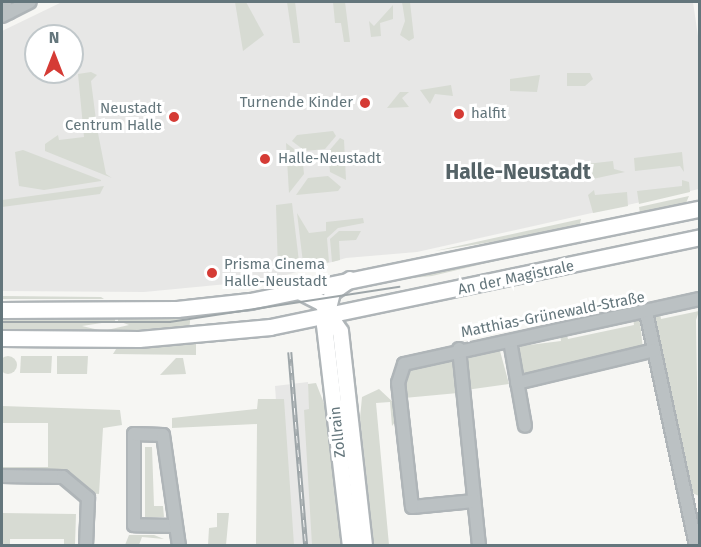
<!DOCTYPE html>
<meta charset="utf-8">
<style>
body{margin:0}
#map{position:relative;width:701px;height:547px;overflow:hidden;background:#f6f6f3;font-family:"Fira Sans",sans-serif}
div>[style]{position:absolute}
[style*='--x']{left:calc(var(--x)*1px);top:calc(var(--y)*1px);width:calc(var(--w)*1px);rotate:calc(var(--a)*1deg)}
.built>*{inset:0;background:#e7e7e6}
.green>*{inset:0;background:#d7dbd3}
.round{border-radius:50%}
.roads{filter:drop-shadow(2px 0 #afb5b8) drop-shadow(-2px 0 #afb5b8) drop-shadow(0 2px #afb5b8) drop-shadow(0 -2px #afb5b8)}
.minor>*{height:12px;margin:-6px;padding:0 6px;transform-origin:6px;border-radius:6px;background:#bbc1c3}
.major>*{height:15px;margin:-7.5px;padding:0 7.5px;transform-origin:7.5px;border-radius:7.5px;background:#fff}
.tram>*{height:1.5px;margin:-0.75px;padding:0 0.75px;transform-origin:0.75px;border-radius:0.75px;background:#9ea6a9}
.rail>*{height:4.5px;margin-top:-2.25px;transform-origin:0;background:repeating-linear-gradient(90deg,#fff 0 7px,#9ea6a9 0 14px);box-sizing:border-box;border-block:2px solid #9ea6a9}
.dots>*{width:16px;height:16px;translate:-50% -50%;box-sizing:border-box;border:3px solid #fff;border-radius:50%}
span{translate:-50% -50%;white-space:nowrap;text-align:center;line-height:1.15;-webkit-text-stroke:6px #fff;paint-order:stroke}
.poi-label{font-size:15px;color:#64767c}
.right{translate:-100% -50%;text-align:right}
.left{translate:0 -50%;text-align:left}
.street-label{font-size:15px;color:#64767c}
.district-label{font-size:21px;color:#556367;font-weight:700}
.frame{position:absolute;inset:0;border:3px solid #64767c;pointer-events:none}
.north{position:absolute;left:24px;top:24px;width:60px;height:60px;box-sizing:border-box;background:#fff;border:2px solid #c1c8cb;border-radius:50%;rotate:0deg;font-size:16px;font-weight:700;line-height:24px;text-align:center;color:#64767c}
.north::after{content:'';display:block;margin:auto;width:21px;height:27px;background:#d53b35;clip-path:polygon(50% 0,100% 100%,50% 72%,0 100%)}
</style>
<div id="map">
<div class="built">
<div style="clip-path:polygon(evenodd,62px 2px,693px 2px,700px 50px,699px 189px,417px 252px,346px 258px,268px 280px,144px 292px,2px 291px,2px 31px,62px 2px,36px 36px,72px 36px,72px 72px,36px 72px,36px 36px)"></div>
<div style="clip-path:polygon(308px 382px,319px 545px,286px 545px,275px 386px)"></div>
</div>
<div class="green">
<div style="clip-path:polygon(235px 2px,246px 2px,264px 35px,243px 51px)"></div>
<div style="clip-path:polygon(287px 2px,295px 2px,300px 43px,293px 43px)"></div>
<div style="clip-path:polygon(333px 2px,345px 2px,350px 42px,344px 42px,341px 23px,335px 23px)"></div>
<div style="clip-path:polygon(402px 2px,410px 2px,414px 38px,409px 41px,400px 35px,405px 21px)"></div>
<div style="clip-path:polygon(393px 5px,393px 19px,380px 23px,381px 36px,371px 37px,369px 21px,374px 26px)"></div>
<div style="clip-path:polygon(91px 72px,97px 75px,91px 81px,97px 128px,106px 174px,112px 178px,45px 151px,45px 144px,58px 135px,59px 140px,84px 137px,78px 74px)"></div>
<div style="clip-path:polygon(590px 73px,593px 79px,585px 86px,567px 86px,567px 73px)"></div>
<div style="clip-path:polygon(540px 75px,537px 92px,510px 91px,510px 79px)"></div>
<div style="clip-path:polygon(451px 85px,453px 96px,435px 94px,430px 104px,420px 90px)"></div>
<div style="clip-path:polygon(400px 92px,409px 92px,402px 98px,409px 107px,387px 108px)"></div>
<div style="clip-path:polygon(333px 131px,336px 136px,325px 149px,305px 151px,292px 141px,297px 135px)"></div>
<div style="clip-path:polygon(340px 138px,344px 140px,346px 180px,330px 172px,328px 152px)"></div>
<div style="clip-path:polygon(286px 143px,302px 155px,304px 174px,289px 193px)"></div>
<div style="clip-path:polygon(23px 150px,101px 180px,101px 181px,44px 190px,19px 186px,15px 152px)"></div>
<div style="clip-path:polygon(682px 152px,684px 172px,680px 166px,635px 171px,634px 158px)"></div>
<div style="clip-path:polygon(613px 161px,614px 169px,625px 172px,588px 180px,586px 164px)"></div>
<div style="clip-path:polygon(328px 176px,341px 187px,338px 191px,296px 195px,308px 178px)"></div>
<div style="clip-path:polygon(682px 180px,689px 182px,690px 192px,639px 204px,637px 191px,682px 186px)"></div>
<div style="clip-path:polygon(104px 186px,100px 194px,2px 207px,2px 200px)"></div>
<div style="clip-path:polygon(594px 190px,595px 195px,627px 192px,628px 206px,593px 213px,588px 195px)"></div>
<div style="clip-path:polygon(689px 196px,686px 203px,640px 213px,639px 207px)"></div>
<div style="clip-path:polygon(292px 203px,300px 270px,278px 271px,276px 205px)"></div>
<div style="clip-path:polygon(297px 213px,309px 233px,326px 231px,326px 222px,363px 218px,364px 223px,338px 228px,327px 238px,329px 262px,304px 271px)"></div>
<div style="clip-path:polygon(581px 219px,579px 228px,435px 251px)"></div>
<div style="clip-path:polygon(629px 229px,432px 276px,392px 280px,443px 269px)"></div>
<div style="clip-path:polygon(339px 231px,361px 231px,356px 240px,339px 241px,340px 260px,332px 262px,330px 239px)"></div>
<div style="clip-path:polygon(2px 296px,101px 297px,104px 299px,2px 299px)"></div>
<div style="clip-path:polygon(699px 311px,696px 320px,699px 496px,690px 492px,652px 321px,660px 313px,661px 319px)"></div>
<div style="clip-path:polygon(191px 312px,189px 331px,107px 335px,107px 330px,129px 325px,118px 321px,118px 315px)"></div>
<div style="clip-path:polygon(2px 314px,116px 315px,115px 321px,82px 326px,99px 330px,99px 335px,2px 333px)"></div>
<div style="clip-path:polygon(633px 318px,640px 321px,643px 350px,520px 375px,516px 353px,521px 346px,561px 341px,560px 334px,566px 332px,568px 339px,634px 325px)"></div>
<div style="clip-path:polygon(196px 343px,196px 355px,113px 354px,118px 346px)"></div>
<div style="clip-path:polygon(494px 348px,500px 351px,509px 384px,466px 390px,468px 358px)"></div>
<div style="clip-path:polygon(21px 356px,52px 356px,51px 373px,20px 373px)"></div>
<div style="clip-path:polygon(57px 356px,88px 356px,87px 374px,57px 374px)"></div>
<div class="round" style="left:-1px;top:356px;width:18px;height:18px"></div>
<div style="clip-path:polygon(176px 358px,183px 358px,186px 374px,160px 375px)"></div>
<div style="clip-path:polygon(454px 358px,458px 393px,404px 398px,401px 376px,407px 366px)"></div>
<div style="clip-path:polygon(316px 383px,329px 416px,342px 545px,312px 545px,304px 410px,309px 409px,308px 384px)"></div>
<div style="clip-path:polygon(379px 389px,394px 403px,395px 422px,392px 426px,390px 402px,376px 403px,389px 545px,374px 545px,360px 418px,362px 397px)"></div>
<div style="clip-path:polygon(258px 399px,284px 399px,294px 545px,256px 545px,257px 424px,172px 428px,172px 418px,257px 409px)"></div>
<div style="clip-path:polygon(2px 406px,120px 410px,122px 425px,103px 428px,99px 494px,87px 493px,62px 473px,2px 472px,2px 467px,48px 467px,48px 423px,2px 423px)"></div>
<div style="clip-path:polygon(145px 447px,152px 447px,154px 506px,163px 506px,164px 517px,145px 517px)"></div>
<div style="clip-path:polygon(2px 513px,76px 514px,75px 545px,64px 545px,64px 539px,10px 539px,10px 545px,2px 545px)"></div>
<div style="clip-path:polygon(217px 513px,229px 513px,226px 545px,208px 545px,209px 528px,217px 527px)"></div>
<div style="clip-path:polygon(129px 535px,154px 535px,164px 539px,142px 537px,139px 545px,87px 546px,125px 545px)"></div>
</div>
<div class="roads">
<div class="minor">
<div style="--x:3;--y:2;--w:12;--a:59"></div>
<div style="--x:2;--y:16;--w:31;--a:-27"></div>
<div style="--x:646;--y:312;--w:239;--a:77.9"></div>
<div style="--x:510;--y:341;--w:86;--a:80"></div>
<div style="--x:459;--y:349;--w:198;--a:84.2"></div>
<div style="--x:517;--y:383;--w:141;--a:-13.5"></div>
<div style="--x:2;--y:476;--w:61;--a:0.9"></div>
<div style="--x:63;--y:477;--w:33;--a:40"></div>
<div style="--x:88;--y:498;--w:48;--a:92.4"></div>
<div style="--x:474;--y:501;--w:62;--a:174.5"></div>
<div style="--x:412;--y:507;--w:125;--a:-96.4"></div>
<div style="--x:398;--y:383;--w:20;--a:-72"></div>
<div style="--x:404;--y:364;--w:303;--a:-12.4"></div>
<div style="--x:173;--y:526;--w:39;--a:-179"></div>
<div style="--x:134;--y:525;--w:91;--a:-90"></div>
<div style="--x:134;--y:434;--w:29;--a:2"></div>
<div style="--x:163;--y:435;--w:112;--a:81.8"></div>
</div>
<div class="major">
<div style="--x:297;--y:290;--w:27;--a:27"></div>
<div style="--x:321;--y:302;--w:35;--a:57"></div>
<div style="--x:340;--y:331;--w:216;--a:83.6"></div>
<div style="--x:2;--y:310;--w:175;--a:-0.3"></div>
<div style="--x:177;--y:309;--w:73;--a:-6.3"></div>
<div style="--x:250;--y:301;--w:459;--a:-11.6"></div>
<div style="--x:2;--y:338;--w:137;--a:0.4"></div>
<div style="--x:139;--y:339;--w:132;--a:-5.2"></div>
<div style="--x:270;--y:327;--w:439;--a:-11.8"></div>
<div style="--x:350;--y:546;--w:224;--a:-96.7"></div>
<div style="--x:324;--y:324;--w:33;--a:-76"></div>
<div style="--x:332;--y:292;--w:22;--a:-36"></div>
</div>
</div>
<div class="tram">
<div style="--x:2;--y:322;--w:168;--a:0"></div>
<div style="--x:170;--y:322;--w:232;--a:-8.7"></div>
</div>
<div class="rail">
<div style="--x:290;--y:352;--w:195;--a:85.3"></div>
</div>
<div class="dots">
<div style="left:365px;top:103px;background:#d53b35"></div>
<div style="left:459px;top:114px;background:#d53b35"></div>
<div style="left:174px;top:117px;background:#d53b35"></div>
<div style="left:265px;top:159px;background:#d53b35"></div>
<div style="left:212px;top:273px;background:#d53b35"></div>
</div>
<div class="poi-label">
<span class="right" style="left:353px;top:103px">Turnende Kinder</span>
<span class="right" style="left:162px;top:117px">Neustadt<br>Centrum Halle</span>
<span class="left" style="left:471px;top:114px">halfit</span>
<span class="left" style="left:278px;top:159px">Halle-Neustadt</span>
<span class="left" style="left:224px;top:273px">Prisma Cinema<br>Halle-Neustadt</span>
</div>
<div class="street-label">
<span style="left:516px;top:278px;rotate:-12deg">An der Magistrale</span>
<span style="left:553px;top:315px;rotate:-11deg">Matthias-Grünewald-Straße</span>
<span style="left:338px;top:432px;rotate:-96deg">Zollrain</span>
</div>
<div class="district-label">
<span style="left:518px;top:172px">Halle-Neustadt</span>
</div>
<div class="frame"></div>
<div class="north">N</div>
</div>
